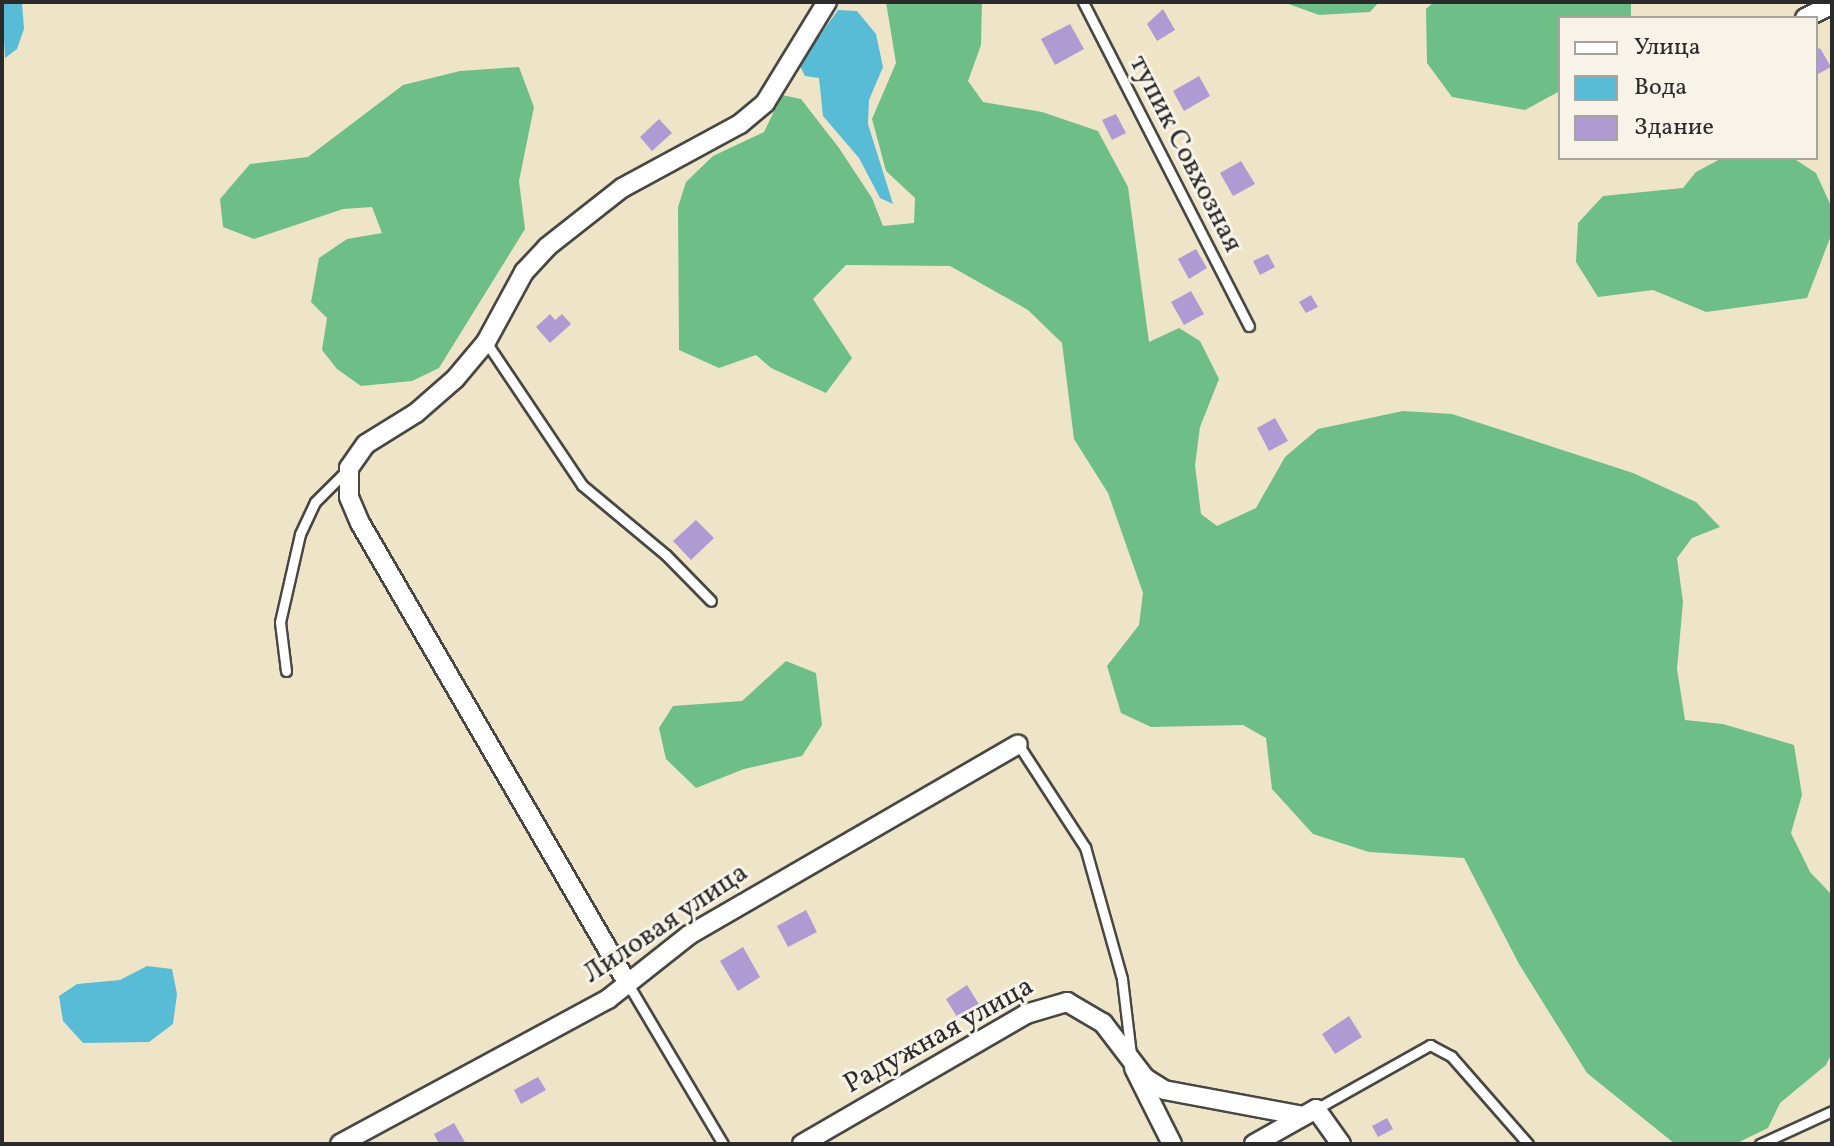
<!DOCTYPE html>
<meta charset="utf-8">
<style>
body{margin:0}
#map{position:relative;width:1834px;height:1146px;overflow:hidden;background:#eee5c8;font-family:Vollkorn,serif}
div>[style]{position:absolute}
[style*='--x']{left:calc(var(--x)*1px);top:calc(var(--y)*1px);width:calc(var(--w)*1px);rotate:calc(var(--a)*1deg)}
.forest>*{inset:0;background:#6ebe88}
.water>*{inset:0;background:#59bcd7}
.building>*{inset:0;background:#af9bd3}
.roads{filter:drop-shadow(2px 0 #484743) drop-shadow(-2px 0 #484743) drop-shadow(0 2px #484743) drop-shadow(0 -2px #484743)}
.service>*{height:9px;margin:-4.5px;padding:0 4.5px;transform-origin:4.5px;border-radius:4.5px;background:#fff}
.minor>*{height:18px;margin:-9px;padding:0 9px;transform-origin:9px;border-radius:9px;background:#fff}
span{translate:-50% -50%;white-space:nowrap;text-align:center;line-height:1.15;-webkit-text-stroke:6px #f7f3e8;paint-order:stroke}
.street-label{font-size:28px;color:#2b2b2b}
.frame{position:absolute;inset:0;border:4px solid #2b2b2b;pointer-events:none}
.legend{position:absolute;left:1558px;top:16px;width:260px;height:144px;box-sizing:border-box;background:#f7f3e8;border:2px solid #a5a39c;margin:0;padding:10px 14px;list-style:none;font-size:24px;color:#2b2b2b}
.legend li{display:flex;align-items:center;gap:16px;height:40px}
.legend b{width:40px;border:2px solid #a5a39c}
</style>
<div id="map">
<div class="forest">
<div style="clip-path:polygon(886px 2px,982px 2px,981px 45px,968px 81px,983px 102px,1042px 112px,1098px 131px,1128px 187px,1149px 342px,1179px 328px,1200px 341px,1219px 379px,1200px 427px,1195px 465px,1201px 514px,1217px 526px,1256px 508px,1285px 457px,1318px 429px,1403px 411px,1452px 414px,1633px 473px,1696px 502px,1720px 527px,1692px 538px,1677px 558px,1683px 602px,1677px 669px,1685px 720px,1723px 724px,1794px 745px,1802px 795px,1791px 833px,1810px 872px,1832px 895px,1832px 1053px,1826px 1065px,1780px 1103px,1768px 1128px,1735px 1144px,1675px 1144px,1587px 1073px,1519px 964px,1464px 858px,1369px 852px,1313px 834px,1272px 789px,1266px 738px,1243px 725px,1151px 727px,1121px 713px,1107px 666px,1139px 625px,1143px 593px,1108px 493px,1074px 439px,1062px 343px,1028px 310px,950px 266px,846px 265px,813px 299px,852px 358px,826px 393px,771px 368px,756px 355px,719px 368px,679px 350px,678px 207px,686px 182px,713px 156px,764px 132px,782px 95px,801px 99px,839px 148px,872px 198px,883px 226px,914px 223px,915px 198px,886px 171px,872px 119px,896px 63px)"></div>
<div style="clip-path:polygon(1283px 2px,1379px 2px,1370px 12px,1319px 15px)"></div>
<div style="clip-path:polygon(1434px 2px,1631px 2px,1631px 18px,1560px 18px,1560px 91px,1525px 110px,1452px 97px,1427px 63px,1426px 9px)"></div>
<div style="clip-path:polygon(519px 67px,534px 107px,519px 181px,525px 229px,439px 368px,412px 381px,361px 386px,337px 369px,322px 350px,327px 318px,311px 302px,319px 258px,347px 239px,382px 233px,372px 207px,343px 209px,254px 239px,223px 227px,220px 199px,250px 164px,308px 157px,403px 85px,460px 71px)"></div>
<div style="clip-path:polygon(1722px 158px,1793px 158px,1816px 173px,1832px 208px,1832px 233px,1807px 298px,1706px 312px,1653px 290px,1598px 297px,1576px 262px,1578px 223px,1603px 196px,1683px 188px,1696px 172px)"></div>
<div style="clip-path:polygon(786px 661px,816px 673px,822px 725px,802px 756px,744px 769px,696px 788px,666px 759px,659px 728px,673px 706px,742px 701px)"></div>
</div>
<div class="water">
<div style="clip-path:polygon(2px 2px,22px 2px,24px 29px,17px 49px,5px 58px)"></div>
<div style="clip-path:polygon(838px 10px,857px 11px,876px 34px,883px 67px,869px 100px,868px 124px,893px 204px,880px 198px,859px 158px,823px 116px,819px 78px,805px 76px,799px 64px)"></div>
<div style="clip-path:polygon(147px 966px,172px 969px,177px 994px,173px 1024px,149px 1042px,83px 1043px,63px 1021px,59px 996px,77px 984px,120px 980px)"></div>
</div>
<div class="building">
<div style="clip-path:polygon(1163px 9px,1175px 30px,1157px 41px,1147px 24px)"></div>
<div style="clip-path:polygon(1070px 24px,1084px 49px,1055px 65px,1041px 39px)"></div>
<div style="clip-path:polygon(1820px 48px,1831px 67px,1816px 75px,1816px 50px)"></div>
<div style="clip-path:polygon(1199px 76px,1210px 96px,1184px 111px,1173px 91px)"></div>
<div style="clip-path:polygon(1116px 114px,1126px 133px,1112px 140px,1102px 120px)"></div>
<div style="clip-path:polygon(659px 119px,672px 133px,652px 151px,640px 137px)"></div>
<div style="clip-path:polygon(1241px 161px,1255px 184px,1233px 196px,1220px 173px)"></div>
<div style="clip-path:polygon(1196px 249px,1207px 268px,1189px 279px,1178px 259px)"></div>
<div style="clip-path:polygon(1268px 254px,1275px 267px,1260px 275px,1253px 261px)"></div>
<div style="clip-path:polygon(1191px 291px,1204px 314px,1184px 325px,1171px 302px)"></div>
<div style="clip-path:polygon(1311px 295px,1318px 307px,1306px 313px,1299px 302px)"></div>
<div style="clip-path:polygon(550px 314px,555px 320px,562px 314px,571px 324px,550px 343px,536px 327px)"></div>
<div style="clip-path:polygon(1275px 418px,1288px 441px,1269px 451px,1257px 428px)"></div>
<div style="clip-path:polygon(696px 520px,714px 538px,691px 560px,673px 541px)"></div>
<div style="clip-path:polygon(806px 910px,817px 932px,788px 947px,777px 926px)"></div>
<div style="clip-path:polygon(743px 947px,760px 977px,738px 991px,720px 961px)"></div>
<div style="clip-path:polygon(967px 985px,980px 1006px,959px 1020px,946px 999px)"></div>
<div style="clip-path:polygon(1349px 1016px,1362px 1037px,1335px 1054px,1322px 1034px)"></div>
<div style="clip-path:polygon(538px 1077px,546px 1090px,521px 1104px,514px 1090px)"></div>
<div style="clip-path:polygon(1387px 1118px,1393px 1129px,1378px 1137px,1372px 1126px)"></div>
<div style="clip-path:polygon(454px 1123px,466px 1144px,439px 1144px,434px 1134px)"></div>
</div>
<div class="roads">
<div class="service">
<div style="--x:1083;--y:2;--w:364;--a:62.9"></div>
<div style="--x:486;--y:342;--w:172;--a:56.1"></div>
<div style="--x:582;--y:485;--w:109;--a:39.8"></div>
<div style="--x:666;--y:555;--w:64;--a:45.6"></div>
<div style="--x:286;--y:671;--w:49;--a:-97"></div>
<div style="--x:280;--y:622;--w:90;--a:-77.2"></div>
<div style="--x:300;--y:534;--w:35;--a:-65"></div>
<div style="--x:315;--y:502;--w:48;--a:-45"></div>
<div style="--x:1018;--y:744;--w:123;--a:57"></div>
<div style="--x:1085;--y:847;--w:137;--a:74.3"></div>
<div style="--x:1122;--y:979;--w:77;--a:83.2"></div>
<div style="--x:628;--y:984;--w:186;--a:59.3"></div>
<div style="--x:1316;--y:1109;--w:131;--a:-29.3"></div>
<div style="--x:1430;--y:1045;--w:24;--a:28"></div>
<div style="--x:1451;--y:1056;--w:117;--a:48.8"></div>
<div style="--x:1760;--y:1144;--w:79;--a:-24.6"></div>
</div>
<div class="minor">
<div style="--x:1805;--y:18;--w:30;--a:-27"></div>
<div style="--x:628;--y:984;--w:533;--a:-120.17"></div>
<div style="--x:360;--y:523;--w:28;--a:-113"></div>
<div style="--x:349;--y:497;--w:29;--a:-90"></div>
<div style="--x:349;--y:468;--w:29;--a:-55"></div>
<div style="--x:366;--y:444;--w:59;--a:-31.8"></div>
<div style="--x:416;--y:413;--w:52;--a:-41.1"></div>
<div style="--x:455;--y:379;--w:48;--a:-50"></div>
<div style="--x:486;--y:342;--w:80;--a:-61.5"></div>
<div style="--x:524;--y:272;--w:34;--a:-47"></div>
<div style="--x:547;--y:247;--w:95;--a:-38.2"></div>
<div style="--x:622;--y:188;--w:134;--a:-28.5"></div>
<div style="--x:740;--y:124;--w:33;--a:-40"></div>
<div style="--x:765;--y:103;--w:119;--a:-58.5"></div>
<div style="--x:1134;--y:1068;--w:85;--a:63.4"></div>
<div style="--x:340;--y:1144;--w:305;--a:-28.4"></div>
<div style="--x:608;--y:999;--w:103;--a:-38.3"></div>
<div style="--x:689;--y:935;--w:380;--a:-30.1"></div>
<div style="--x:802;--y:1144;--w:259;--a:-30.1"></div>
<div style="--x:1026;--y:1014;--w:43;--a:-16.3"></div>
<div style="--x:1067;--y:1002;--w:42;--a:30.3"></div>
<div style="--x:1103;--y:1023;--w:69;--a:52.6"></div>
<div style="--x:1145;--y:1078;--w:22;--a:32"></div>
<div style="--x:1164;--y:1090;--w:141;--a:10.6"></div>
<div style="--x:1254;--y:1144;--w:71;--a:-29.4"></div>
<div style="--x:1316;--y:1109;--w:43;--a:54.5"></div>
</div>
</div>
<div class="street-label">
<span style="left:1185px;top:154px;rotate:63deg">тупик Совхозная</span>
<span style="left:666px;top:924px;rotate:-34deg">Лиловая улица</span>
<span style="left:939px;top:1036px;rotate:-29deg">Радужная улица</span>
</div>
<div class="frame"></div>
<ul class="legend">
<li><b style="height:10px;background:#fff"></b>Улица</li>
<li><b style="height:22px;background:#59bcd7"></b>Вода</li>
<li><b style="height:22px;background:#af9bd3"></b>Здание</li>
</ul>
</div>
